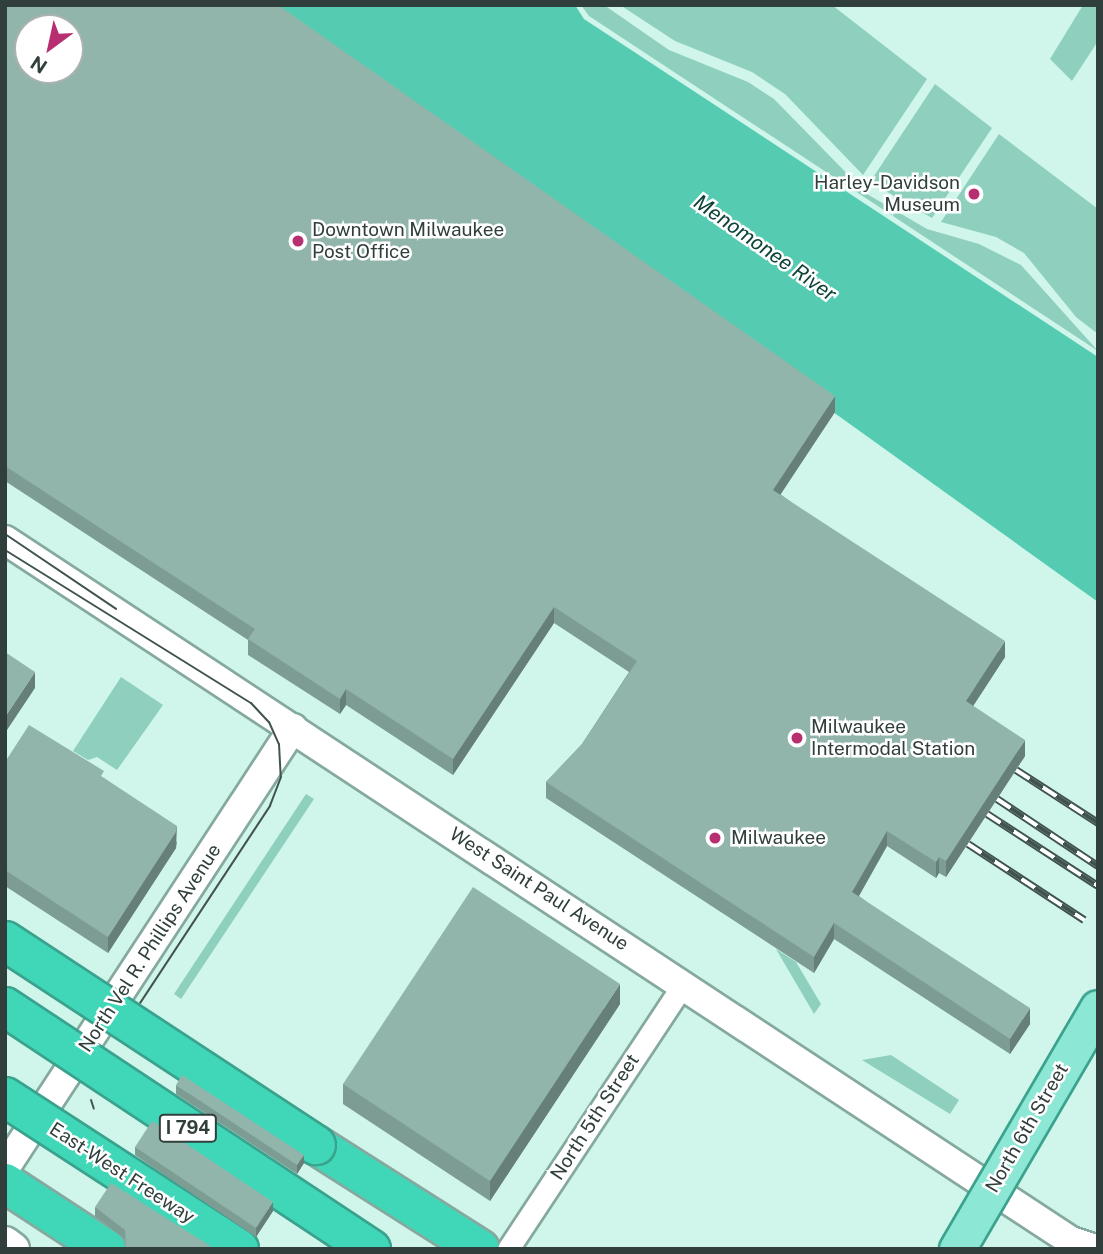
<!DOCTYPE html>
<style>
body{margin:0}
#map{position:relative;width:1103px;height:1254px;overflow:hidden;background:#d0f6eb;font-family:"Public Sans",sans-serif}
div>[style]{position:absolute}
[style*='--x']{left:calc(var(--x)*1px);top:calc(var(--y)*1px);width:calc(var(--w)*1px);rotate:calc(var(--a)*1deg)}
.green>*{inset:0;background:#8ecfbe}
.water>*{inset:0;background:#55ccb2}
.roads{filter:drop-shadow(2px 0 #85a99f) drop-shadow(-2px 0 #85a99f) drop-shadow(0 2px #85a99f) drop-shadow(0 -2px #85a99f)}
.minor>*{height:21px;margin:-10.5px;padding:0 10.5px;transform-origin:10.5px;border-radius:10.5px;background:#fff}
.tertiary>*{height:28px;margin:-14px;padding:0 14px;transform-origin:14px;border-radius:14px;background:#fff}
.secondary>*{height:32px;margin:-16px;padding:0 16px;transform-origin:16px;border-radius:16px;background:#fff}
.motorway>*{height:38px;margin:-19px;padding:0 19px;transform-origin:19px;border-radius:19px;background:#40d7b9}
.tram>*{height:2px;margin:-1px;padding:0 1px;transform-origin:1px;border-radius:1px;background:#41534e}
.rail>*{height:8px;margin-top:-4px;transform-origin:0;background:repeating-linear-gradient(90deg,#fff 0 16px,#41534e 0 32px);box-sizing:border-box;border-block:2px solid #41534e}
.bridges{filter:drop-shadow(2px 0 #3aa28d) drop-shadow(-2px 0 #3aa28d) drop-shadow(0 2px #3aa28d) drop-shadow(0 -2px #3aa28d)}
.primary-bridge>*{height:35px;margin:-17.5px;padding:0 17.5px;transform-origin:17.5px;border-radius:17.5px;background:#8ce7d5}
.motorway-bridge>*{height:38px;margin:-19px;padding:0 19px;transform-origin:19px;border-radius:19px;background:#40d7b9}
.wall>*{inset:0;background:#7d9c93}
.shaded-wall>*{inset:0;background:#667f78}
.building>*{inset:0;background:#91b5ab}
.dots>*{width:19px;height:19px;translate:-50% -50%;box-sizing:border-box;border:4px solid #fff;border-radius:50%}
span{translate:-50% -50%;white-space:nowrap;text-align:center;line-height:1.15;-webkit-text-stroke:5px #fff;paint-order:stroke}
.shield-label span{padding:2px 5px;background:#fff;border:2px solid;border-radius:5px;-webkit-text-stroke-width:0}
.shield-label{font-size:18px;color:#303f3b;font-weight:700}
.poi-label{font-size:19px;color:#303f3b}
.right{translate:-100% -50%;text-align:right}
.left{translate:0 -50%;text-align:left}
.street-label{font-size:19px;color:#303f3b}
.water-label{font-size:21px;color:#0d4338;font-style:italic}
.frame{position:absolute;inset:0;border:7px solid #303f3b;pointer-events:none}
.north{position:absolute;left:14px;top:14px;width:70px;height:70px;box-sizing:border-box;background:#fff;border:2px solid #acb2b1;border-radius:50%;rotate:213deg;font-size:19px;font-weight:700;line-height:28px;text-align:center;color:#303f3b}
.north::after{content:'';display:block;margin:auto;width:24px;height:32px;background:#b72f70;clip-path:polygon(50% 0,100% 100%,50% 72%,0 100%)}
</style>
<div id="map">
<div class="green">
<div style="clip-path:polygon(581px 5px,604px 5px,669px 50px,748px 82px,774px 99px,867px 194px,927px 229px,979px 244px,1021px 265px,1098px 351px,589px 16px)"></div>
<div style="clip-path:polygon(620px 5px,832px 5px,927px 79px,863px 175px,785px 94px,752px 72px,675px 41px)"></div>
<div style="clip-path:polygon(1083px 5px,1098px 5px,1098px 41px,1072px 81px,1050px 59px)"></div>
<div style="clip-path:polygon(935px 84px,992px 128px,932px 218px,870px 182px)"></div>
<div style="clip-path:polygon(999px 134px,1098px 209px,1098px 334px,1076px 317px,1024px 253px,996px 237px,941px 222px)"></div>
<div style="clip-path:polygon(121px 677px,163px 705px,117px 770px,97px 757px,88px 760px,73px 751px)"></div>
<div style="clip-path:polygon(306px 794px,314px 799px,181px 999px,174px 994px)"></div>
<div style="clip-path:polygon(776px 949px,796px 962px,821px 1004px,814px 1014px)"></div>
<div style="clip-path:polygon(891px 1055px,959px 1100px,950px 1114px,862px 1060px)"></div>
</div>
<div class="water">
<div style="clip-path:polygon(266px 5px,575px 5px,584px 19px,1098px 357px,1098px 602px)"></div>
</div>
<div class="roads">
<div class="minor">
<div style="--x:508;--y:1249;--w:317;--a:-56.5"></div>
</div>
<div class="tertiary">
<div style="--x:5;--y:540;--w:1276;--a:33.33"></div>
<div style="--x:1071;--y:1241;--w:25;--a:18"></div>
<div style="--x:5;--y:1168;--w:526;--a:-56.79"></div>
</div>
<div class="secondary">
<div style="--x:5;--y:1243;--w:10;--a:37"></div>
</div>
<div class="motorway">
<div style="--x:316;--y:1145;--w:194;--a:32.4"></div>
<div style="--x:5;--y:1183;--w:121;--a:33.2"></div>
</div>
</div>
<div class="tram">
<div style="--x:5;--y:534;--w:134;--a:34"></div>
<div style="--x:5;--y:550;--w:290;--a:31.9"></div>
<div style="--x:251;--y:703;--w:26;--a:47"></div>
<div style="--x:269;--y:722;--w:24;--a:66"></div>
<div style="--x:279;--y:744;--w:33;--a:87"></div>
<div style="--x:281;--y:777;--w:31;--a:111"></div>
<div style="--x:270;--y:806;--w:236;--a:123.4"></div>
<div style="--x:91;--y:1100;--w:9;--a:72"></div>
</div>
<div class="rail">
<div style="--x:1016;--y:770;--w:98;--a:32.9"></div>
<div style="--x:997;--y:799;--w:121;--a:33.6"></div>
<div style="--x:987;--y:814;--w:132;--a:33"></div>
<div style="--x:968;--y:844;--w:139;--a:33.2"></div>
</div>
<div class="bridges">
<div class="primary-bridge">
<div style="--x:957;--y:1249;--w:279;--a:-59.7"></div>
</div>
<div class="motorway-bridge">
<div style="--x:5;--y:941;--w:372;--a:33.3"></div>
<div style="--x:5;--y:1007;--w:439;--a:33.5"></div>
<div style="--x:5;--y:1097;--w:279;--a:33"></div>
</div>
</div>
<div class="wall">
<div style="clip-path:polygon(5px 5px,835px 412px,780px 494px,1005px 657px,973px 706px,1025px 756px,946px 877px,939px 873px,936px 878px,887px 846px,859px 896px,1030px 1024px,1010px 1054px,834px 939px,814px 973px,546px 798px,546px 782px,582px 744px,629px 672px,554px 623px,453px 775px,346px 705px,340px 714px,248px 655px,248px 640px,5px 481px)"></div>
<div style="clip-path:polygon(5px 762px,104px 778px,177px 842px,176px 848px,108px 953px,5px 886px)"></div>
<div style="clip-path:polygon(620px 1004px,490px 1201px,343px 1104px,343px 1084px)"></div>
<div style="clip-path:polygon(176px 1085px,304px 1163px,297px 1174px,176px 1094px)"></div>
<div style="clip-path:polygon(135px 1147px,273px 1211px,256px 1237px,135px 1155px)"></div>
<div style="clip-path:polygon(95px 1207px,215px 1249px,126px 1249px,125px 1239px,95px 1216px)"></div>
</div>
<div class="shaded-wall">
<div style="clip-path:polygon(835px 396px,835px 412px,773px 506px,773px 490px)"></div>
<div style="clip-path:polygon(554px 607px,554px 623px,453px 775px,453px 759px)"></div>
<div style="clip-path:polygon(1005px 641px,1005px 657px,966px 717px,966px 701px)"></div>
<div style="clip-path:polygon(35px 672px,35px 688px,5px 733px,5px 717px)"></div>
<div style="clip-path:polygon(346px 689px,346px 705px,340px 714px,340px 699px)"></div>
<div style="clip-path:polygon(1025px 740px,1025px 756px,946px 877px,946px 861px)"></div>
<div style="clip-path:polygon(177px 826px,176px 848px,108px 953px,108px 937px)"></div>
<div style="clip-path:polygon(887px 831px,887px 846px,852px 908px,852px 892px)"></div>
<div style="clip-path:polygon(939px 857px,939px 873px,936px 878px,936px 862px)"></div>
<div style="clip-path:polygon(834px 923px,834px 939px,814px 973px,814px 957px)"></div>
<div style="clip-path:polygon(620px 984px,620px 1004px,490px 1201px,490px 1181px)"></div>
<div style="clip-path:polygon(1030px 1008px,1030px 1024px,1010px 1054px,1010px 1039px)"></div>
<div style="clip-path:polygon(304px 1155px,304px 1163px,297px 1174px,297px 1165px)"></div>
<div style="clip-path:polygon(273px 1202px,273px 1211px,256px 1237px,256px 1228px)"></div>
</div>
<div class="building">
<div style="clip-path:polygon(evenodd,5px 5px,278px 5px,835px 396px,773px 490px,1005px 641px,966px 701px,1025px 740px,946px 861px,939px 857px,936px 862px,887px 831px,852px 892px,1030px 1008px,1010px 1039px,834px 923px,814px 957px,546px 782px,582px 744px,637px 661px,554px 607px,453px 759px,346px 689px,340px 699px,248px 639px,255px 629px,5px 466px,5px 5px,28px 28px,70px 28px,70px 70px,28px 70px,28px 28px)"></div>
<div style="clip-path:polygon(5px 652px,35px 672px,5px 717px)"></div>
<div style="clip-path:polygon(29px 725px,104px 771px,101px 776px,177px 826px,176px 832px,108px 937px,5px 870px,5px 762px)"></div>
<div style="clip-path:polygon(473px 887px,620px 984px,490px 1181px,343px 1084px)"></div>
<div style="clip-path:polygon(182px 1075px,304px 1155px,297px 1165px,176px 1085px)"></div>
<div style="clip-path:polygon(152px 1121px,273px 1202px,256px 1228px,135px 1147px)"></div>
<div style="clip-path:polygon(111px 1183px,215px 1249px,130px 1249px,126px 1247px,125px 1230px,95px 1207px)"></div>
</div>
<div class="dots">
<div style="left:974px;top:194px;background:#b72f70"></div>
<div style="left:298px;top:241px;background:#b72f70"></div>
<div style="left:797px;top:738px;background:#b72f70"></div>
<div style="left:715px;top:838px;background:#b72f70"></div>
</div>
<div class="shield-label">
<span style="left:188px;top:1128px">I 794</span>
</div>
<div class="poi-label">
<span class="right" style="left:960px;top:194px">Harley-Davidson<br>Museum</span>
<span class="left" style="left:312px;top:241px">Downtown Milwaukee<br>Post Office</span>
<span class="left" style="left:811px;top:738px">Milwaukee<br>Intermodal Station</span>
<span class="left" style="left:731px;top:838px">Milwaukee</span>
</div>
<div class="street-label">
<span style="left:539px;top:889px;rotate:33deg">West Saint Paul Avenue</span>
<span style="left:150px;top:948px;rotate:-57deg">North Vel R. Phillips Avenue</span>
<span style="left:595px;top:1117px;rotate:-57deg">North 5th Street</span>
<span style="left:1027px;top:1128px;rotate:-60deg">North 6th Street</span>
<span style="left:122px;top:1173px;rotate:33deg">East-West Freeway</span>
</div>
<div class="water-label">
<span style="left:765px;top:248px;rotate:35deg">Menomonee River</span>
</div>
<div class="frame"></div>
<div class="north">N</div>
</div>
